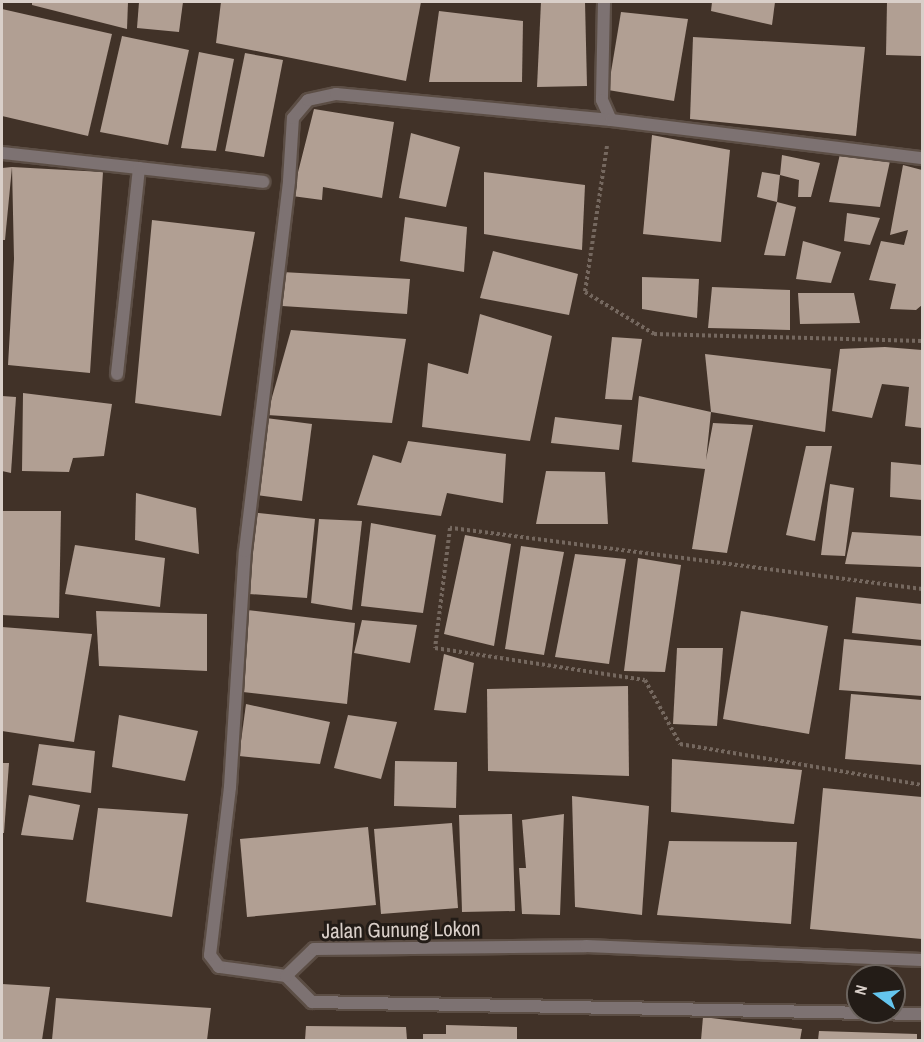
<!DOCTYPE html>
<style>
body{margin:0}
#map{position:relative;width:924px;height:1042px;overflow:hidden;background:#413228;font-family:"Archivo Narrow",sans-serif}
div>[style]{position:absolute}
[style*='--x']{left:calc(var(--x)*1px);top:calc(var(--y)*1px);width:calc(var(--w)*1px);rotate:calc(var(--a)*1deg)}
.building>*{inset:0;background:#b19f93}
.path>*{height:4px;margin-top:-2px;transform-origin:0;background:repeating-linear-gradient(90deg,#75685f 0 3px,transparent 0 6px)}
.roads{filter:drop-shadow(2px 0 #5c4e45) drop-shadow(-2px 0 #5c4e45) drop-shadow(0 2px #5c4e45) drop-shadow(0 -2px #5c4e45)}
.street>*{height:12px;margin:-6px;padding:0 6px;transform-origin:6px;border-radius:6px;background:#7d7272}
span{translate:-50% -50%;white-space:nowrap;text-align:center;line-height:1.15;-webkit-text-stroke:6px #231c17;paint-order:stroke}
.street-label{font-size:21px;color:#d9cfc9}
.frame{position:absolute;inset:0;border:3px solid #d9cfc9;pointer-events:none}
.north{position:absolute;left:846px;top:964px;width:60px;height:60px;box-sizing:border-box;background:#231c17;border:2px solid #6c645e;border-radius:50%;rotate:285deg;font-size:16px;font-weight:700;line-height:24px;text-align:center;color:#d9cfc9}
.north::after{content:'';display:block;margin:auto;width:21px;height:27px;background:#64c5ee;clip-path:polygon(50% 0,100% 100%,50% 72%,0 100%)}
</style>
<div id="map">
<div class="building">
<div style="clip-path:polygon(32px 2px,128px 2px,127px 29px,32px 5px)"></div>
<div style="clip-path:polygon(139px 2px,183px 2px,179px 32px,137px 28px)"></div>
<div style="clip-path:polygon(221px 2px,421px 2px,406px 81px,216px 43px)"></div>
<div style="clip-path:polygon(541px 2px,585px 2px,587px 86px,537px 87px)"></div>
<div style="clip-path:polygon(712px 2px,775px 2px,772px 25px,711px 11px)"></div>
<div style="clip-path:polygon(887px 2px,922px 2px,922px 56px,886px 55px)"></div>
<div style="clip-path:polygon(2px 9px,112px 34px,88px 136px,2px 116px)"></div>
<div style="clip-path:polygon(439px 11px,523px 21px,522px 82px,429px 82px)"></div>
<div style="clip-path:polygon(621px 12px,688px 19px,674px 101px,608px 90px)"></div>
<div style="clip-path:polygon(122px 36px,189px 50px,168px 145px,100px 132px)"></div>
<div style="clip-path:polygon(693px 37px,865px 47px,856px 136px,690px 119px)"></div>
<div style="clip-path:polygon(199px 52px,234px 59px,216px 151px,181px 148px)"></div>
<div style="clip-path:polygon(245px 53px,283px 60px,264px 157px,225px 151px)"></div>
<div style="clip-path:polygon(314px 109px,394px 122px,382px 198px,323px 187px,322px 200px,292px 196px)"></div>
<div style="clip-path:polygon(411px 133px,460px 147px,446px 207px,399px 198px)"></div>
<div style="clip-path:polygon(652px 135px,730px 150px,721px 242px,643px 234px)"></div>
<div style="clip-path:polygon(840px 154px,890px 161px,880px 207px,829px 202px)"></div>
<div style="clip-path:polygon(782px 155px,820px 163px,811px 197px,798px 197px,799px 180px,780px 175px)"></div>
<div style="clip-path:polygon(903px 165px,922px 170px,922px 305px,916px 310px,890px 309px,896px 284px,869px 280px,881px 241px,904px 245px,908px 230px,890px 235px)"></div>
<div style="clip-path:polygon(12px 167px,5px 240px,2px 240px,2px 168px)"></div>
<div style="clip-path:polygon(12px 167px,103px 172px,90px 373px,8px 365px,14px 259px)"></div>
<div style="clip-path:polygon(484px 172px,585px 185px,582px 250px,484px 234px)"></div>
<div style="clip-path:polygon(762px 172px,780px 175px,777px 202px,757px 197px)"></div>
<div style="clip-path:polygon(777px 202px,796px 207px,785px 256px,764px 255px)"></div>
<div style="clip-path:polygon(847px 213px,880px 218px,870px 245px,844px 241px)"></div>
<div style="clip-path:polygon(405px 217px,467px 227px,464px 272px,400px 261px)"></div>
<div style="clip-path:polygon(152px 220px,255px 232px,221px 416px,135px 403px)"></div>
<div style="clip-path:polygon(803px 241px,841px 252px,831px 283px,796px 279px)"></div>
<div style="clip-path:polygon(493px 251px,578px 274px,569px 315px,480px 298px)"></div>
<div style="clip-path:polygon(282px 272px,410px 279px,407px 314px,282px 306px)"></div>
<div style="clip-path:polygon(642px 277px,699px 279px,697px 318px,642px 309px)"></div>
<div style="clip-path:polygon(712px 287px,790px 290px,790px 330px,708px 328px)"></div>
<div style="clip-path:polygon(798px 293px,854px 293px,860px 323px,800px 324px)"></div>
<div style="clip-path:polygon(480px 314px,552px 336px,530px 441px,422px 427px,428px 363px,468px 374px)"></div>
<div style="clip-path:polygon(291px 330px,406px 339px,392px 423px,267px 415px)"></div>
<div style="clip-path:polygon(612px 337px,642px 339px,632px 400px,605px 399px)"></div>
<div style="clip-path:polygon(885px 347px,922px 350px,922px 428px,905px 426px,909px 387px,882px 384px,872px 418px,832px 411px,840px 349px)"></div>
<div style="clip-path:polygon(705px 354px,831px 369px,825px 432px,711px 412px)"></div>
<div style="clip-path:polygon(23px 393px,112px 404px,104px 456px,73px 458px,69px 472px,22px 471px)"></div>
<div style="clip-path:polygon(2px 396px,16px 397px,11px 473px,2px 471px)"></div>
<div style="clip-path:polygon(639px 396px,711px 412px,706px 460px,713px 423px,753px 425px,727px 553px,692px 549px,705px 469px,632px 462px)"></div>
<div style="clip-path:polygon(555px 417px,622px 425px,619px 450px,551px 443px)"></div>
<div style="clip-path:polygon(266px 418px,312px 424px,302px 501px,256px 495px)"></div>
<div style="clip-path:polygon(408px 441px,506px 454px,503px 503px,447px 493px,441px 516px,357px 505px,373px 455px,401px 463px)"></div>
<div style="clip-path:polygon(806px 446px,832px 446px,815px 541px,786px 535px)"></div>
<div style="clip-path:polygon(891px 462px,922px 465px,922px 500px,890px 497px)"></div>
<div style="clip-path:polygon(546px 471px,605px 472px,608px 524px,536px 524px)"></div>
<div style="clip-path:polygon(830px 484px,854px 488px,845px 556px,821px 555px)"></div>
<div style="clip-path:polygon(136px 493px,196px 508px,199px 554px,135px 540px)"></div>
<div style="clip-path:polygon(2px 511px,61px 511px,59px 618px,2px 615px)"></div>
<div style="clip-path:polygon(250px 512px,315px 519px,307px 598px,249px 594px)"></div>
<div style="clip-path:polygon(319px 519px,362px 521px,352px 610px,311px 603px)"></div>
<div style="clip-path:polygon(371px 523px,436px 535px,423px 613px,361px 606px)"></div>
<div style="clip-path:polygon(852px 532px,922px 536px,922px 567px,845px 564px)"></div>
<div style="clip-path:polygon(465px 535px,511px 544px,494px 646px,444px 634px)"></div>
<div style="clip-path:polygon(75px 545px,165px 558px,160px 607px,65px 594px)"></div>
<div style="clip-path:polygon(521px 546px,564px 552px,544px 655px,505px 649px)"></div>
<div style="clip-path:polygon(575px 554px,626px 559px,609px 664px,555px 657px)"></div>
<div style="clip-path:polygon(638px 558px,681px 565px,665px 672px,624px 671px)"></div>
<div style="clip-path:polygon(856px 597px,922px 604px,922px 640px,852px 633px)"></div>
<div style="clip-path:polygon(247px 610px,355px 623px,347px 704px,243px 692px)"></div>
<div style="clip-path:polygon(96px 611px,207px 614px,207px 671px,99px 666px)"></div>
<div style="clip-path:polygon(741px 611px,828px 626px,809px 734px,723px 719px)"></div>
<div style="clip-path:polygon(362px 620px,417px 625px,410px 663px,354px 653px)"></div>
<div style="clip-path:polygon(2px 627px,92px 634px,74px 742px,2px 731px)"></div>
<div style="clip-path:polygon(844px 639px,922px 646px,922px 696px,839px 690px)"></div>
<div style="clip-path:polygon(677px 648px,723px 648px,717px 726px,673px 724px)"></div>
<div style="clip-path:polygon(444px 654px,474px 663px,466px 713px,434px 710px)"></div>
<div style="clip-path:polygon(628px 686px,629px 776px,488px 771px,487px 689px)"></div>
<div style="clip-path:polygon(851px 694px,922px 700px,922px 765px,845px 759px)"></div>
<div style="clip-path:polygon(246px 704px,330px 722px,320px 764px,239px 756px)"></div>
<div style="clip-path:polygon(119px 715px,198px 731px,185px 781px,112px 767px)"></div>
<div style="clip-path:polygon(348px 715px,397px 722px,381px 779px,334px 768px)"></div>
<div style="clip-path:polygon(39px 744px,95px 751px,91px 793px,32px 785px)"></div>
<div style="clip-path:polygon(672px 759px,802px 770px,794px 824px,671px 812px)"></div>
<div style="clip-path:polygon(395px 761px,457px 762px,456px 808px,394px 806px)"></div>
<div style="clip-path:polygon(2px 763px,9px 763px,4px 833px,2px 833px)"></div>
<div style="clip-path:polygon(823px 788px,922px 797px,922px 939px,810px 929px)"></div>
<div style="clip-path:polygon(29px 795px,80px 805px,73px 840px,21px 835px)"></div>
<div style="clip-path:polygon(572px 796px,649px 806px,642px 915px,575px 907px)"></div>
<div style="clip-path:polygon(98px 808px,188px 814px,172px 917px,86px 902px)"></div>
<div style="clip-path:polygon(512px 814px,515px 911px,462px 912px,459px 815px)"></div>
<div style="clip-path:polygon(564px 814px,560px 915px,522px 914px,519px 868px,526px 868px,522px 820px)"></div>
<div style="clip-path:polygon(452px 823px,458px 908px,381px 914px,374px 829px)"></div>
<div style="clip-path:polygon(368px 827px,376px 905px,247px 917px,240px 839px)"></div>
<div style="clip-path:polygon(669px 841px,797px 842px,791px 924px,657px 915px)"></div>
<div style="clip-path:polygon(2px 984px,50px 987px,42px 1040px,2px 1040px)"></div>
<div style="clip-path:polygon(56px 998px,211px 1008px,207px 1040px,52px 1040px)"></div>
<div style="clip-path:polygon(703px 1017px,802px 1029px,800px 1040px,701px 1040px)"></div>
<div style="clip-path:polygon(446px 1025px,517px 1027px,517px 1040px,423px 1040px,423px 1034px,446px 1034px)"></div>
<div style="clip-path:polygon(306px 1026px,406px 1027px,407px 1040px,305px 1040px)"></div>
<div style="clip-path:polygon(819px 1031px,917px 1034px,917px 1040px,818px 1040px)"></div>
</div>
<div class="path">
<div style="--x:607;--y:146;--w:148;--a:98.6"></div>
<div style="--x:585;--y:292;--w:81;--a:31.3"></div>
<div style="--x:654;--y:334;--w:268;--a:1.5"></div>
<div style="--x:922;--y:589;--w:476;--a:-172.6"></div>
<div style="--x:450;--y:528;--w:121;--a:97.1"></div>
<div style="--x:435;--y:648;--w:212;--a:8.7"></div>
<div style="--x:645;--y:680;--w:73;--a:61.3"></div>
<div style="--x:680;--y:744;--w:245;--a:9.6"></div>
</div>
<div class="roads">
<div class="street">
<div style="--x:604;--y:2;--w:98;--a:91.2"></div>
<div style="--x:602;--y:100;--w:22;--a:66"></div>
<div style="--x:2;--y:153;--w:263;--a:6.3"></div>
<div style="--x:117;--y:374;--w:207;--a:-83.9"></div>
<div style="--x:286;--y:976;--w:68;--a:-172.3"></div>
<div style="--x:219;--y:967;--w:15;--a:-127"></div>
<div style="--x:210;--y:955;--w:169;--a:-83.2"></div>
<div style="--x:230;--y:787;--w:236;--a:-86.4"></div>
<div style="--x:245;--y:551;--w:373;--a:-83.2"></div>
<div style="--x:289;--y:181;--w:63;--a:-86.4"></div>
<div style="--x:293;--y:118;--w:23;--a:-50"></div>
<div style="--x:308;--y:100;--w:29;--a:-12"></div>
<div style="--x:336;--y:94;--w:276;--a:5.4"></div>
<div style="--x:611;--y:120;--w:313;--a:7"></div>
<div style="--x:286;--y:976;--w:37;--a:45"></div>
<div style="--x:312;--y:1002;--w:610;--a:1.13"></div>
<div style="--x:286;--y:976;--w:39;--a:-44"></div>
<div style="--x:314;--y:949;--w:272;--a:-0.6"></div>
<div style="--x:586;--y:946;--w:336;--a:2.4"></div>
</div>
</div>
<div class="street-label">
<span style="left:401px;top:930px;rotate:-1deg">Jalan Gunung Lokon</span>
</div>
<div class="frame"></div>
<div class="north">N</div>
</div>
